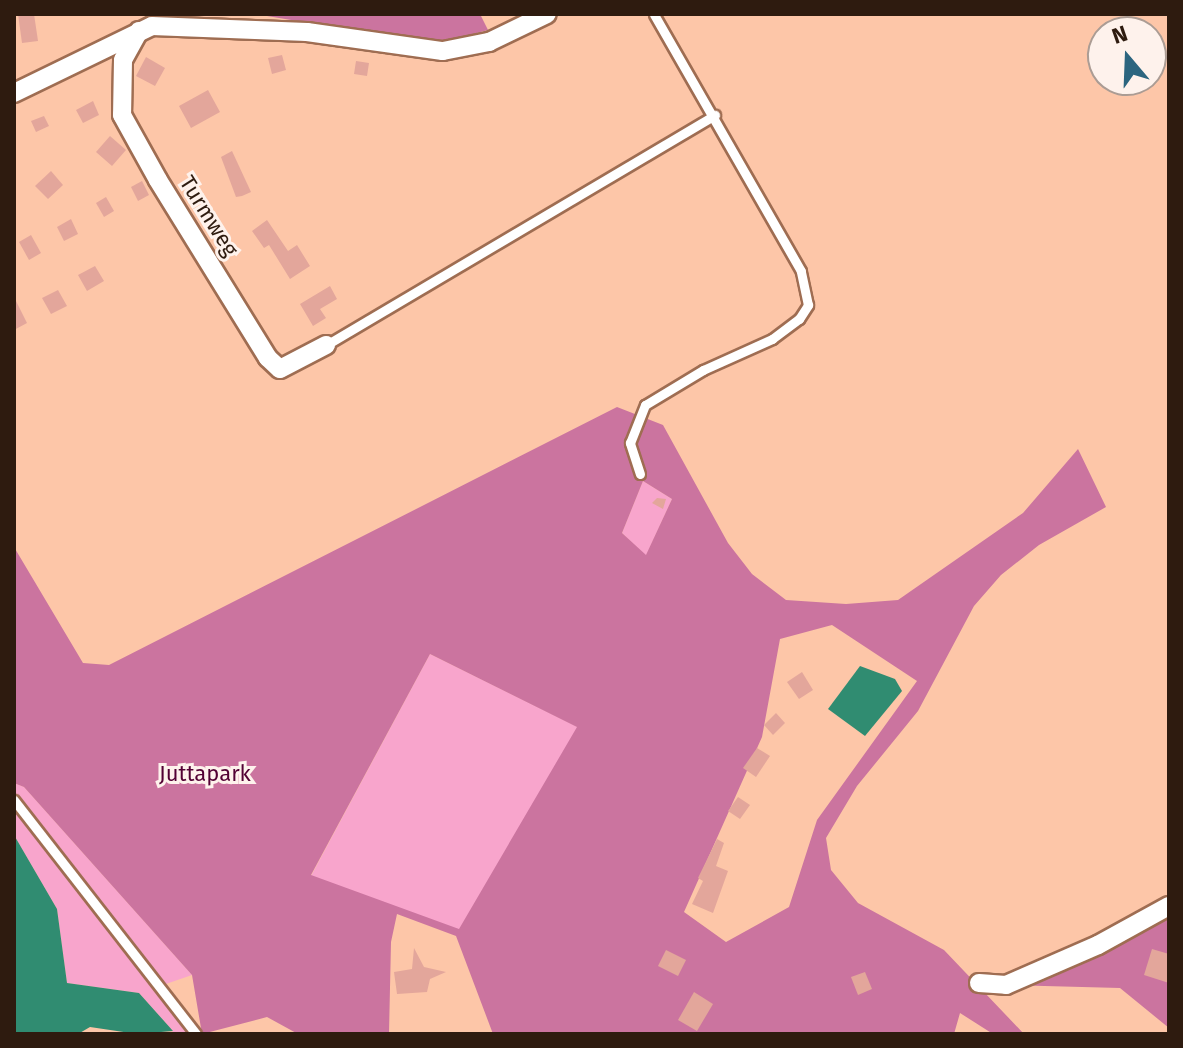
<!DOCTYPE html>
<html>
<head>
<meta charset="utf-8">
<style>
  body { margin:0 }
  #map { position:relative; width:1183px; height:1048px; overflow:hidden; background:#fdc6a8; font-family:"Fira Sans",sans-serif }
  div>[style] { position:absolute }
  [style*='--x'] { left:calc(var(--x)*1px); top:calc(var(--y)*1px); width:calc(var(--w)*1px); rotate:calc(var(--a)*1deg) }
  .green>* { inset:0; background:#f8a5cc }
  .forest>* { inset:0; background:#cb749f }
  .water>* { inset:0; background:#308c71 }
  .building>* { inset:0; background:#e3a69b }
  .roads { filter:drop-shadow(2px 0 #9f6d52) drop-shadow(-2px 0 #9f6d52) drop-shadow(0 2px #9f6d52) drop-shadow(0 -2px #9f6d52) }
  .lane>* { height:9px; margin:-4.5px; padding:0 4.5px; transform-origin:4.5px; border-radius:4.5px; background:#fff }
  .street>* { height:18px; margin:-9px; padding:0 9px; transform-origin:9px; border-radius:9px; background:#fff }
  span { translate:-50% -50%; white-space:nowrap; text-align:center; line-height:1.15; -webkit-text-stroke:6px #fef2ec; paint-order:stroke }
  .street-label { font-size:22px; color:#2e1b0f }
  .park-label { font-size:22px; color:#530134 }
  .frame { position:absolute; inset:0; border:16px solid #2e1b0f; pointer-events:none }
  .north { position:absolute; left:1087px; top:16px; width:80px; height:80px; box-sizing:border-box; background:#fef2ec; border:2px solid #ab9c94; border-radius:50%; rotate:341deg; font-size:22px; font-weight:700; line-height:32px; text-align:center; color:#2e1b0f }
  .north::after { content:''; display:block; margin:auto; width:28px; height:36px; background:#2c657f; clip-path:polygon(50% 0,100% 100%,50% 72%,0 100%) }
</style>
</head>
<body>
<div id="map">
  <div class="green">
    <i style="clip-path:polygon(643px 481px,672px 499px,646px 556px,622px 533px)"></i>
    <i style="clip-path:polygon(430px 654px,578px 727px,459px 930px,311px 876px)"></i>
    <i style="clip-path:polygon(14px 783px,24px 787px,192px 975px,160px 986px,196px 1034px,169px 1034px,173px 1031px,139px 993px,67px 983px,57px 909px,14px 835px)"></i>
  </div>
  <div class="forest">
    <i style="clip-path:polygon(255px 14px,480px 14px,488px 30px,436px 44px)"></i>
    <i style="clip-path:polygon(evenodd,617px 407px,663px 425px,728px 543px,752px 574px,786px 600px,846px 604px,898px 600px,1023px 513px,1078px 449px,1106px 507px,1039px 545px,1001px 575px,974px 606px,918px 711px,857px 786px,826px 838px,831px 870px,858px 903px,944px 950px,1024px 1034px,993px 1034px,960px 1013px,954px 1034px,493px 1034px,456px 936px,397px 914px,391px 942px,389px 1034px,298px 1034px,267px 1017px,202px 1034px,192px 975px,24px 787px,14px 783px,14px 547px,83px 663px,109px 665px,617px 407px,643px 481px,672px 499px,646px 555px,622px 533px,643px 481px,617px 407px,832px 625px,917px 681px,817px 820px,789px 907px,726px 942px,684px 912px,762px 737px,780px 639px,832px 625px,617px 407px,430px 654px,577px 727px,459px 929px,311px 875px,430px 654px)"></i>
    <i style="clip-path:polygon(1169px 906px,1169px 1028px,1120px 988px,1006px 985px)"></i>
  </div>
  <div class="water">
    <i style="clip-path:polygon(860px 666px,895px 679px,902px 691px,865px 736px,828px 709px)"></i>
    <i style="clip-path:polygon(14px 835px,57px 909px,67px 983px,139px 993px,173px 1031px,137px 1034px,90px 1027px,78px 1034px,14px 1034px)"></i>
  </div>
  <div class="building">
    <i style="clip-path:polygon(18px 14px,34px 14px,38px 41px,22px 43px)"></i>
    <i style="clip-path:polygon(282px 55px,286px 70px,272px 74px,268px 58px)"></i>
    <i style="clip-path:polygon(146px 57px,165px 68px,155px 86px,136px 76px)"></i>
    <i style="clip-path:polygon(356px 61px,369px 63px,367px 76px,354px 74px)"></i>
    <i style="clip-path:polygon(208px 90px,220px 112px,191px 128px,179px 106px)"></i>
    <i style="clip-path:polygon(93px 101px,99px 115px,83px 123px,76px 110px)"></i>
    <i style="clip-path:polygon(44px 116px,49px 126px,36px 132px,31px 121px)"></i>
    <i style="clip-path:polygon(110px 136px,126px 150px,112px 166px,96px 152px)"></i>
    <i style="clip-path:polygon(232px 151px,251px 192px,242px 196px,236px 197px,221px 157px)"></i>
    <i style="clip-path:polygon(51px 171px,63px 185px,48px 199px,35px 186px)"></i>
    <i style="clip-path:polygon(142px 181px,149px 195px,138px 201px,131px 187px)"></i>
    <i style="clip-path:polygon(106px 197px,114px 211px,104px 217px,96px 203px)"></i>
    <i style="clip-path:polygon(71px 219px,78px 234px,64px 241px,57px 227px)"></i>
    <i style="clip-path:polygon(267px 220px,288px 251px,297px 245px,310px 266px,290px 279px,269px 245px,264px 248px,252px 231px)"></i>
    <i style="clip-path:polygon(31px 235px,41px 253px,29px 260px,19px 242px)"></i>
    <i style="clip-path:polygon(95px 266px,104px 281px,87px 291px,78px 275px)"></i>
    <i style="clip-path:polygon(330px 286px,337px 299px,320px 309px,326px 318px,313px 326px,300px 304px)"></i>
    <i style="clip-path:polygon(58px 290px,67px 306px,51px 314px,42px 298px)"></i>
    <i style="clip-path:polygon(14px 297px,27px 323px,14px 330px)"></i>
    <i style="clip-path:polygon(657px 498px,666px 499px,663px 509px,652px 503px)"></i>
    <i style="clip-path:polygon(802px 672px,813px 690px,799px 699px,787px 682px)"></i>
    <i style="clip-path:polygon(776px 713px,785px 723px,773px 735px,764px 725px)"></i>
    <i style="clip-path:polygon(757px 748px,770px 756px,756px 777px,743px 768px)"></i>
    <i style="clip-path:polygon(738px 797px,750px 805px,740px 819px,728px 811px)"></i>
    <i style="clip-path:polygon(717px 839px,724px 843px,716px 866px,728px 871px,713px 913px,692px 904px,703px 881px,698px 878px)"></i>
    <i style="clip-path:polygon(414px 948px,424px 967px,446px 972px,430px 979px,427px 992px,397px 994px,394px 972px,412px 969px)"></i>
    <i style="clip-path:polygon(1152px 949px,1169px 954px,1169px 983px,1144px 975px)"></i>
    <i style="clip-path:polygon(666px 950px,686px 960px,678px 976px,658px 966px)"></i>
    <i style="clip-path:polygon(865px 972px,872px 989px,858px 995px,851px 977px)"></i>
    <i style="clip-path:polygon(694px 992px,713px 1004px,697px 1031px,678px 1020px)"></i>
  </div>
  <div class="roads">
    <div class="lane">
      <i style="--x:326;--y:345;--w:452;--a:-30.6"></i>
      <i style="--x:640;--y:474;--w:33;--a:-108"></i>
      <i style="--x:630;--y:443;--w:41;--a:-68.5"></i>
      <i style="--x:645;--y:405;--w:68;--a:-31.1"></i>
      <i style="--x:703;--y:370;--w:76;--a:-24.2"></i>
      <i style="--x:772;--y:339;--w:34;--a:-37"></i>
      <i style="--x:799;--y:319;--w:17;--a:-57"></i>
      <i style="--x:808;--y:305;--w:35;--a:-102"></i>
      <i style="--x:801;--y:271;--w:296;--a:-119.8"></i>
      <i style="--x:14;--y:800;--w:296;--a:52.1"></i>
    </div>
    <div class="street">
      <i style="--x:139;--y:31;--w:33;--a:119"></i>
      <i style="--x:123;--y:60;--w:55;--a:91"></i>
      <i style="--x:122;--y:115;--w:74;--a:61"></i>
      <i style="--x:158;--y:180;--w:209;--a:58.3"></i>
      <i style="--x:268;--y:358;--w:16;--a:43"></i>
      <i style="--x:280;--y:369;--w:52;--a:-27.6"></i>
      <i style="--x:14;--y:93;--w:153;--a:-25.9"></i>
      <i style="--x:152;--y:26;--w:155;--a:2.2"></i>
      <i style="--x:307;--y:32;--w:137;--a:8"></i>
      <i style="--x:443;--y:51;--w:47;--a:-11.1"></i>
      <i style="--x:489;--y:42;--w:64;--a:-25.8"></i>
      <i style="--x:979;--y:983;--w:27;--a:4"></i>
      <i style="--x:1006;--y:985;--w:100;--a:-23.5"></i>
      <i style="--x:1098;--y:945;--w:81;--a:-28.8"></i>
    </div>
  </div>
  <div class="street-label">
    <span style="left:209px;top:216px;rotate:58deg">Turmweg</span>
  </div>
  <div class="park-label">
    <span style="left:205px;top:774px">Juttapark</span>
  </div>
  <div class="frame"></div>
  <div class="north">N</div>
</div>
</body>
</html>
